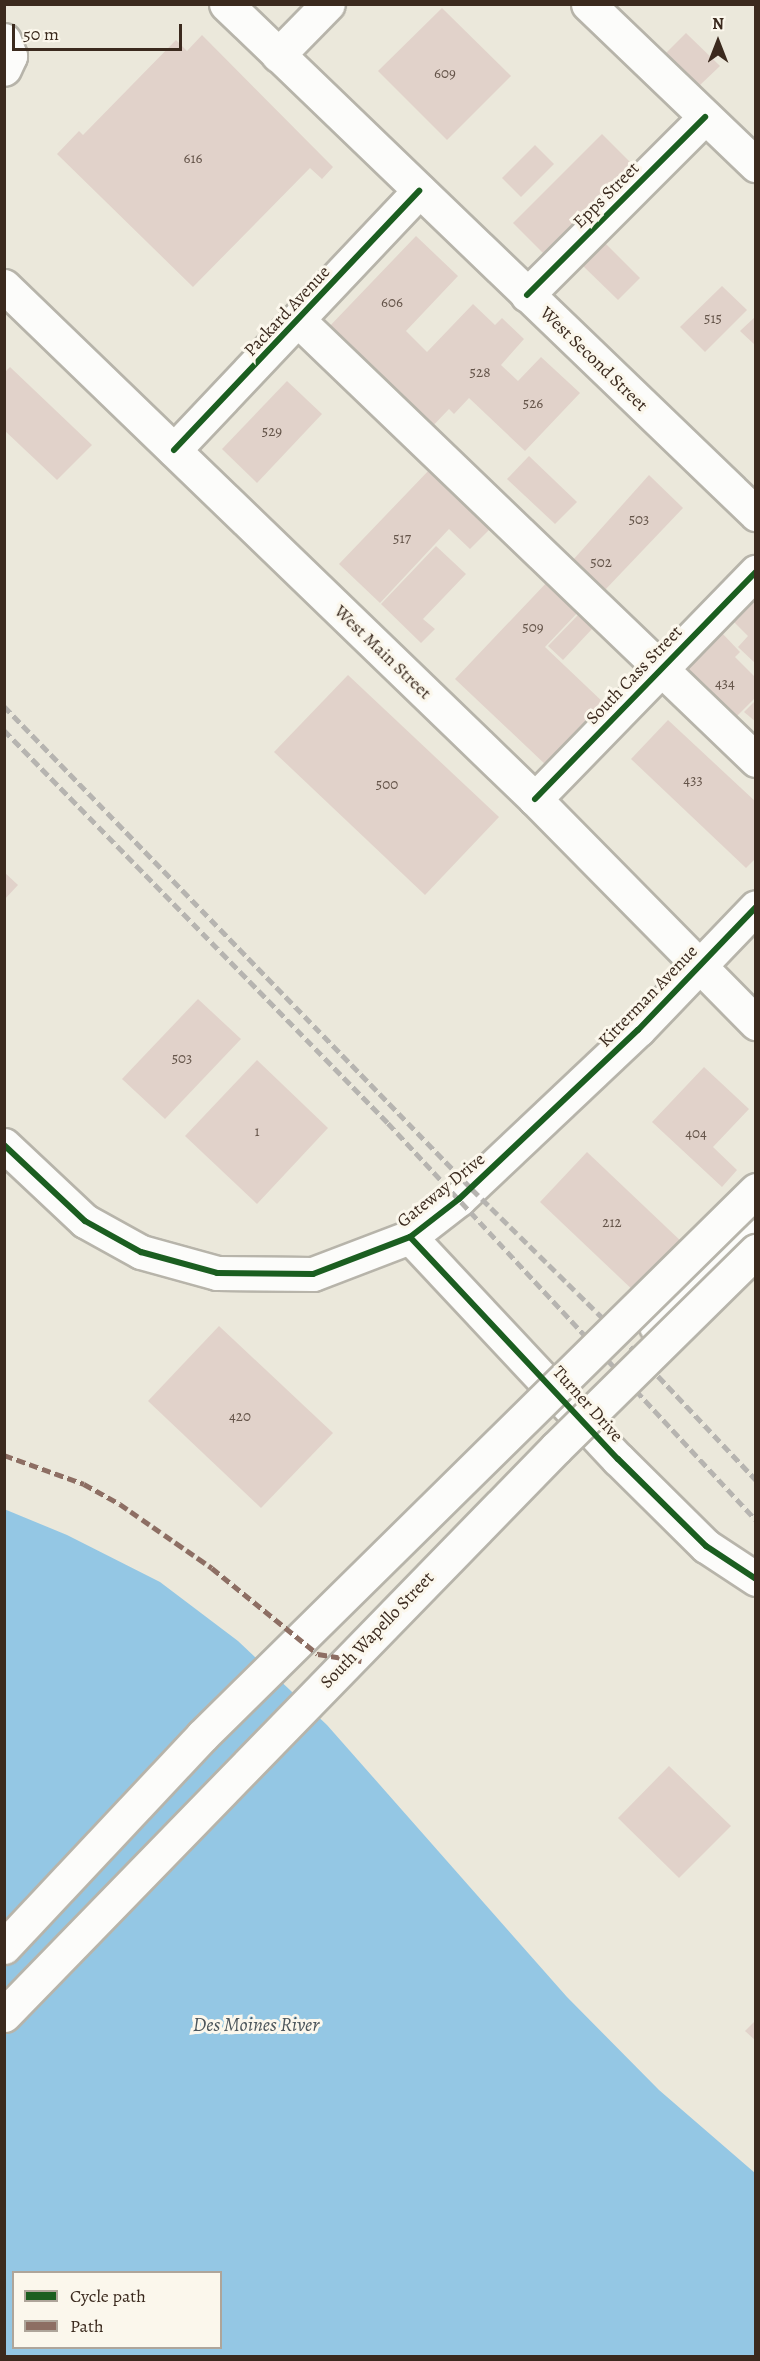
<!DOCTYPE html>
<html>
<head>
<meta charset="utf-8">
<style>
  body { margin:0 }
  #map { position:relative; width:760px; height:2361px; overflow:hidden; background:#ebe8db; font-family:Alegreya,serif }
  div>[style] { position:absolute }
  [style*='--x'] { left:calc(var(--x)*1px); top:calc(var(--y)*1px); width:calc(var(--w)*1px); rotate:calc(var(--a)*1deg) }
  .water>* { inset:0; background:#94c7e4 }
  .building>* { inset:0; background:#e1d2ca }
  .roads { filter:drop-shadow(2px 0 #b7b4aa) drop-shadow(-2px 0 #b7b4aa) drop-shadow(0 2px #b7b4aa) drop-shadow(0 -2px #b7b4aa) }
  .minor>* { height:33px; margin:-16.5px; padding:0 16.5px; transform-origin:16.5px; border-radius:16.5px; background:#fcfcfa }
  .major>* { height:33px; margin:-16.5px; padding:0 16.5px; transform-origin:16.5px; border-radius:16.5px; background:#fcfcfa }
  .rail>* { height:4.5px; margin-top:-2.25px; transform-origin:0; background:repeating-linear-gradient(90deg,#b6b4b0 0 9px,transparent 0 13.5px) }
  .bridges { filter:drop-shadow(2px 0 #b7b4aa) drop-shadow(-2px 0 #b7b4aa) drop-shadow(0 2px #b7b4aa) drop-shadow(0 -2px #b7b4aa) }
  .highway-bridge>* { height:33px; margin:-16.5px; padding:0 16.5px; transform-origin:16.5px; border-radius:16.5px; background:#fcfcfa }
  .quiet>* { height:4.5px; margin-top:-2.25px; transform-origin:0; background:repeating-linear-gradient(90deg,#8d6e63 0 9px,transparent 0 13.5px) }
  .cycleway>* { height:6px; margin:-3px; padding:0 3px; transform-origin:3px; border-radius:3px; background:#1b5e20 }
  span { translate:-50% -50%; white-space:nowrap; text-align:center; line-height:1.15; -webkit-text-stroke:6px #fbf7ec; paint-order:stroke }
  .number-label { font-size:15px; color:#645449 }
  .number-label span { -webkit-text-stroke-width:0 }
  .street-label { font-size:18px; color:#3b2a1e }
  .water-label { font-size:20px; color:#4b555b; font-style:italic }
  .frame { position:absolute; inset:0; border:6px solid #3b2a1e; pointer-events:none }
  .legend { position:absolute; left:12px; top:2271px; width:210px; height:78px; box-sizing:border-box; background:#fbf7ec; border:2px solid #aea59a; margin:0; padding:8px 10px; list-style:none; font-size:18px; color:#3b2a1e }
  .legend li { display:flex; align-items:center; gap:12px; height:30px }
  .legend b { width:30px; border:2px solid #aea59a }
  .north { position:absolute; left:688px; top:12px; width:60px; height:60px; -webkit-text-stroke:4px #fbf7ec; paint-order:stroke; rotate:0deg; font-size:16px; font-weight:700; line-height:24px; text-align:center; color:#3b2a1e }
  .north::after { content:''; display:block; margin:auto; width:21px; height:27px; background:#3b2a1e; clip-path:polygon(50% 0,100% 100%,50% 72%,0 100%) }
  .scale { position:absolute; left:12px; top:24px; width:170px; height:27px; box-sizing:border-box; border:3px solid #3b2a1e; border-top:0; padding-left:8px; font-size:18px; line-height:21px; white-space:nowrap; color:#3b2a1e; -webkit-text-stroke:4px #fbf7ec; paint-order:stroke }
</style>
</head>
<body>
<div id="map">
  <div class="water">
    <i style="clip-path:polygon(evenodd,4px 1509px,67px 1535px,160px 1582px,238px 1641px,327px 1725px,567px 1997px,659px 2090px,755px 2173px,755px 2356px,5px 2356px,4px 1509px,14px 2272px,220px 2272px,220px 2348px,14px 2348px,14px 2272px)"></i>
  </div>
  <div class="building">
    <i style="clip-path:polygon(442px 8px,511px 76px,447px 140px,378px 71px)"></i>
    <i style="clip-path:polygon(686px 33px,720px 66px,699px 86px,666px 53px)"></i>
    <i style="clip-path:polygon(202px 35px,333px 167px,322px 179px,310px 168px,193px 287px,57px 154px,79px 131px,83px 135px,176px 40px,187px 51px)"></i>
    <i style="clip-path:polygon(602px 134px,637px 169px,548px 258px,513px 223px)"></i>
    <i style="clip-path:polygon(535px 145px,554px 164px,521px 197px,502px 178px)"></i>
    <i style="clip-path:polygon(416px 236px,458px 276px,406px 331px,427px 352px,473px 304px,495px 325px,502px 318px,524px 339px,501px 365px,518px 381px,541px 357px,580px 393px,525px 451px,469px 398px,454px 414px,449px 409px,427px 432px,326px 330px)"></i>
    <i style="clip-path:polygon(602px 240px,640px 278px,618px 300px,580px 263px)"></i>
    <i style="clip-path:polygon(722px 286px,747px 310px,705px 352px,680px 327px)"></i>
    <i style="clip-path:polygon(756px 316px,756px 346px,740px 331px)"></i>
    <i style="clip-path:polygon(10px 367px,92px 445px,57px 480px,4px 430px,4px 373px)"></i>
    <i style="clip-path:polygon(287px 381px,322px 414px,257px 483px,222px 449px)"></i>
    <i style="clip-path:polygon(529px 456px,577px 502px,555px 524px,507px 479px)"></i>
    <i style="clip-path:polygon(431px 468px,493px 526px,470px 549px,449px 529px,380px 603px,339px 564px)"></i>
    <i style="clip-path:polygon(649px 475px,683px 508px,604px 591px,573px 560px)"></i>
    <i style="clip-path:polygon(436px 546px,466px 574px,423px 619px,435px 629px,421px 643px,381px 604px)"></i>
    <i style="clip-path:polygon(550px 579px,581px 609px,545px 647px,606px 705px,547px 766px,455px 679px)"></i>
    <i style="clip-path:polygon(756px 598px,756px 664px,738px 647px,748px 636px,733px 621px)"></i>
    <i style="clip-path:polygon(578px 615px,592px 629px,563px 660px,548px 646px)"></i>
    <i style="clip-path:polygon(722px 633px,740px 652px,735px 657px,756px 678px,756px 697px,728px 725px,682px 672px)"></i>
    <i style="clip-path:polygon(348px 675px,499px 817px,425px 895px,274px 752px)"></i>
    <i style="clip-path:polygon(756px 700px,756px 722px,744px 712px)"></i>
    <i style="clip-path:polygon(668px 720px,756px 802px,756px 858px,746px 868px,631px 759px)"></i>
    <i style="clip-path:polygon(4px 872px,18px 885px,4px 900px)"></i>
    <i style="clip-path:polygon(198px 999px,241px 1039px,165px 1119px,122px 1079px)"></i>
    <i style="clip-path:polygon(257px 1060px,328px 1128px,257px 1204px,185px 1136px)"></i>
    <i style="clip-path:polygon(704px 1067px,749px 1109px,713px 1147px,737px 1170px,722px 1187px,652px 1122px)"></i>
    <i style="clip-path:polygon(587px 1152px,684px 1244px,637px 1294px,540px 1202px)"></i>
    <i style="clip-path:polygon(219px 1326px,333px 1433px,261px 1508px,148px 1401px)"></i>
    <i style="clip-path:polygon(669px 1766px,731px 1826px,679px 1878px,618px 1818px)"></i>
    <i style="clip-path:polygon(756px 2020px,756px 2041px,745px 2031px)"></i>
  </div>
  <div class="roads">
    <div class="minor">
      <i style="--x:588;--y:4;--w:233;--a:43.8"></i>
      <i style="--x:4;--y:40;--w:17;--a:69"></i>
      <i style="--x:10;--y:56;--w:14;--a:115"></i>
      <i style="--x:278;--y:55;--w:71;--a:-45.6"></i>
      <i style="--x:527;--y:295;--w:252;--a:-45"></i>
      <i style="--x:299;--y:321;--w:634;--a:43.85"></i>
      <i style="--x:174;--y:450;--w:357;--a:-46.6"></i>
      <i style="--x:535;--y:799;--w:317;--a:-45.8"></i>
      <i style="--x:4;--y:1145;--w:111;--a:43.2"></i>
      <i style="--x:85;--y:1221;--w:64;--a:29"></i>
      <i style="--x:141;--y:1252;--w:79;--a:15.4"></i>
      <i style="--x:217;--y:1273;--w:96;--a:0.6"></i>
      <i style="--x:313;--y:1274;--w:104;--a:-20.9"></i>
      <i style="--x:410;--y:1237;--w:62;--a:-37.8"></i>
      <i style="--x:459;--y:1199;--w:246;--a:-43.4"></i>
      <i style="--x:638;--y:1030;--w:170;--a:-46.2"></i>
      <i style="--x:410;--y:1237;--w:304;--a:46.9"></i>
      <i style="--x:618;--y:1459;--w:124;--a:44.7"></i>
      <i style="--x:706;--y:1546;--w:60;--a:33.4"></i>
      <i style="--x:656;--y:1326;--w:141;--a:-44.7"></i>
    </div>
    <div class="major">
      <i style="--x:226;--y:4;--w:736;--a:43.9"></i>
      <i style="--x:4;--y:286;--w:738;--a:44.01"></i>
      <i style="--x:535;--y:799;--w:315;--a:45.4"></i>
    </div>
  </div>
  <div class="rail">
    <i style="--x:4;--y:706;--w:673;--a:45.9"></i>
    <i style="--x:472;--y:1189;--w:197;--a:44.6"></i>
    <i style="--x:612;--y:1327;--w:210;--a:46.7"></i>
    <i style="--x:4;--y:730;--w:549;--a:45.66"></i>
    <i style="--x:388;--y:1123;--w:541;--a:47.17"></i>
  </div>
  <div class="bridges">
    <div class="highway-bridge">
      <i style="--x:4;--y:1947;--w:289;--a:-46.8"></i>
      <i style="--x:202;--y:1736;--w:778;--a:-44.58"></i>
      <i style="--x:4;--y:2015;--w:791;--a:-45.77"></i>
      <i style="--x:556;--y:1448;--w:281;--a:-44.6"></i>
    </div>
  </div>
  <div class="quiet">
    <i style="--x:4;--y:1455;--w:85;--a:19.9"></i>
    <i style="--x:84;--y:1484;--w:41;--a:29.1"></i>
    <i style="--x:120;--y:1504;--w:112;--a:34.8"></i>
    <i style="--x:212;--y:1568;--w:136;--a:39.1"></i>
    <i style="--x:318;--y:1654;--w:44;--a:9.2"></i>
  </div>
  <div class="cycleway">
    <i style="--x:527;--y:295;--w:252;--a:-45"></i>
    <i style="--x:174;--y:450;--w:357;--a:-46.6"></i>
    <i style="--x:535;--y:799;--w:317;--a:-45.8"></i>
    <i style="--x:4;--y:1145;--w:111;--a:43.2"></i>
    <i style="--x:85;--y:1221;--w:64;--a:29"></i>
    <i style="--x:141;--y:1252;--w:79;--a:15.4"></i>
    <i style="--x:217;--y:1273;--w:96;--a:0.6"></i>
    <i style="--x:313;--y:1274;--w:104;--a:-20.9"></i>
    <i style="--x:410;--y:1237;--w:62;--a:-37.8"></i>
    <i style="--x:459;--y:1199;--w:246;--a:-43.4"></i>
    <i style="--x:638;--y:1030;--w:170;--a:-46.2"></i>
    <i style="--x:410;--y:1237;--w:304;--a:46.9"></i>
    <i style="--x:618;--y:1459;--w:124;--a:44.7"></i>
    <i style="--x:706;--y:1546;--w:60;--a:33.4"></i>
  </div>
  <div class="number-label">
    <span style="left:445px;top:74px">609</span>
    <span style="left:193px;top:159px">616</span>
    <span style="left:392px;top:303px">606</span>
    <span style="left:713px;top:319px">515</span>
    <span style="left:480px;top:373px">528</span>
    <span style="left:533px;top:404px">526</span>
    <span style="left:272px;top:432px">529</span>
    <span style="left:639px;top:520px">503</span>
    <span style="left:402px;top:539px">517</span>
    <span style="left:601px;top:563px">502</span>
    <span style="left:533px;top:628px">509</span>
    <span style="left:725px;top:684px">434</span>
    <span style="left:693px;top:781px">433</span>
    <span style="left:387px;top:785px">500</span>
    <span style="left:182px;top:1059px">503</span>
    <span style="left:257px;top:1132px">1</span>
    <span style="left:696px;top:1134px">404</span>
    <span style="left:612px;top:1223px">212</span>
    <span style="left:240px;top:1417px">420</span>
  </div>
  <div class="street-label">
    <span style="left:606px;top:195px;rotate:-45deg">Epps Street</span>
    <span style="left:287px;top:311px;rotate:-47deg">Packard Avenue</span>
    <span style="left:594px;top:359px;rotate:44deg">West Second Street</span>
    <span style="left:383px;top:652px;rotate:44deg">West Main Street</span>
    <span style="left:634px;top:675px;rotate:-46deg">South Cass Street</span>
    <span style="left:648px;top:996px;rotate:-46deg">Kitterman Avenue</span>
    <span style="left:441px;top:1190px;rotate:-39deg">Gateway Drive</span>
    <span style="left:588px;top:1404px;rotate:48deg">Turner Drive</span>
    <span style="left:377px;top:1630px;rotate:-46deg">South Wapello Street</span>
  </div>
  <div class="water-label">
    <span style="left:256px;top:2024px">Des Moines River</span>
  </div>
  <div class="frame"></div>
  <ul class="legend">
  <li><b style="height:8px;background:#1b5e20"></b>Cycle path</li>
  <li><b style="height:8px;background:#8d6e63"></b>Path</li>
  </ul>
  <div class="north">N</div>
  <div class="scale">50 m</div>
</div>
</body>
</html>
